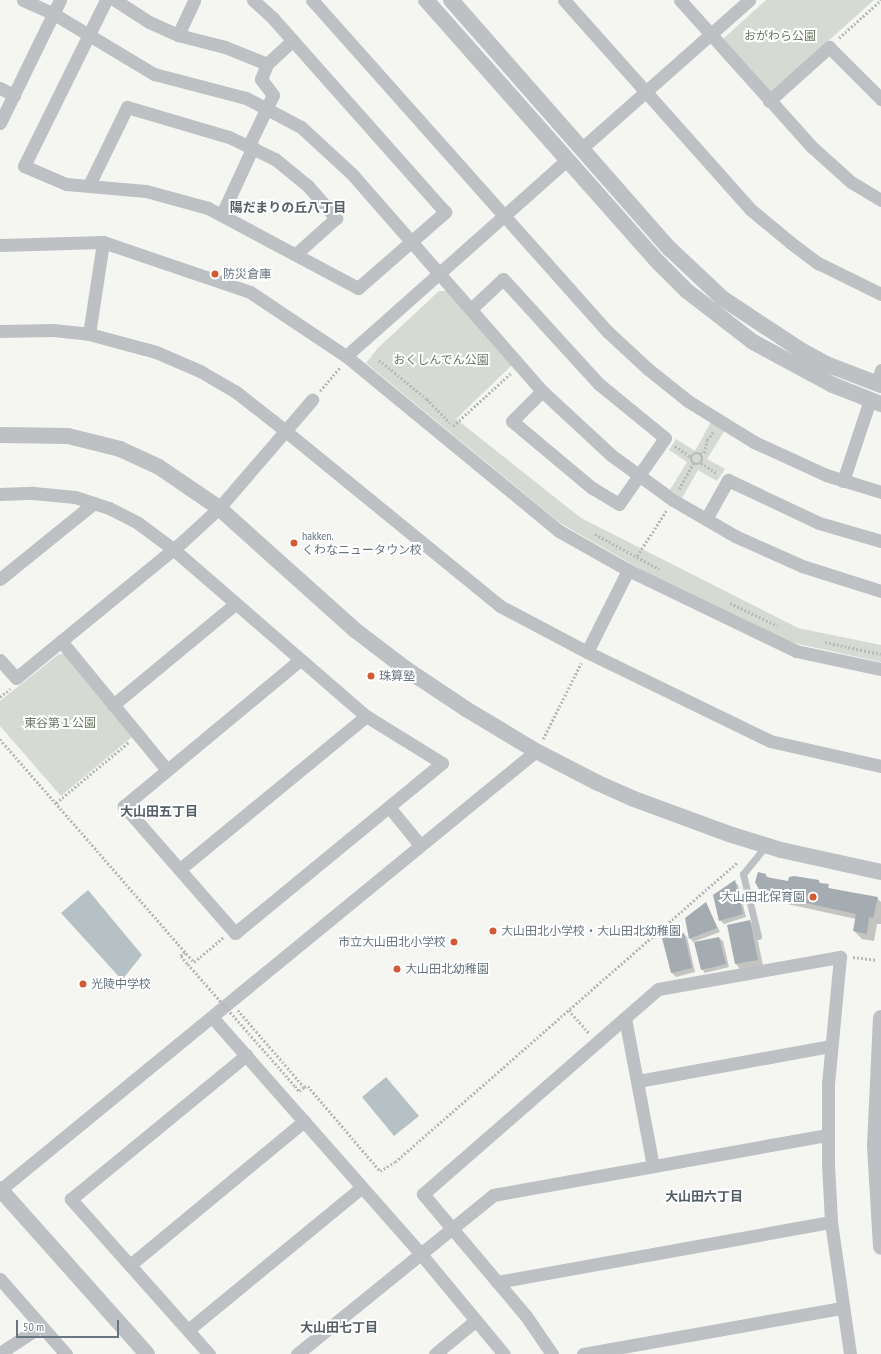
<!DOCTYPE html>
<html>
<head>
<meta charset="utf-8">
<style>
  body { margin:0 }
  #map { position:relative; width:881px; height:1354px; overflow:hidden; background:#f5f5f2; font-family:"PT Sans Narrow","Noto Sans JP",sans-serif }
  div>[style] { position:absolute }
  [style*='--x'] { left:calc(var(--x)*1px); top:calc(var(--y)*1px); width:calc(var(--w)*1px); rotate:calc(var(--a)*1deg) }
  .green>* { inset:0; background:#d5dad2 }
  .water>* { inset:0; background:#b6c1c5 }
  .shadow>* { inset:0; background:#0003 }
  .building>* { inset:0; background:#a5acb1 }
  .path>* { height:2.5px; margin-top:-1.25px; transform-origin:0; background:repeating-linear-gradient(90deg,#b7babc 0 2px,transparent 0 4px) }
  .path>.ring { margin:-1.25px; padding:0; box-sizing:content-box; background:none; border:2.5px solid #b7babc; border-radius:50% }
  .service>* { height:7px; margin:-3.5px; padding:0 3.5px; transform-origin:3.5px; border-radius:3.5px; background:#bdc1c4 }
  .minor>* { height:13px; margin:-6.5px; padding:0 6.5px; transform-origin:6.5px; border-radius:6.5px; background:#bdc1c4 }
  .tertiary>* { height:16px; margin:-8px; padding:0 8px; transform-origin:8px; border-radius:8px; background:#bdc1c4 }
  .path-bridge>* { height:2.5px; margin-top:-1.25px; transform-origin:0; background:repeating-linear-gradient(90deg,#b7babc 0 2px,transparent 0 4px) }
  .dots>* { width:11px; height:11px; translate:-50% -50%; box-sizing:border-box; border:2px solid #fff; border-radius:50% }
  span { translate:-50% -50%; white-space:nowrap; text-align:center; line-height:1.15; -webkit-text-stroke:4px #fff; paint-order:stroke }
  .park-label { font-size:12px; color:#697865 }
  .poi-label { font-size:12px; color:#677581 }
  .left { translate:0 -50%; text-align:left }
  .right { translate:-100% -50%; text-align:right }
  .neighbourhood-label { font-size:13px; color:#545e66; font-weight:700 }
  .scale { position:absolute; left:16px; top:1320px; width:103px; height:18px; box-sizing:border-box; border:2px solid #677581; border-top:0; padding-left:5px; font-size:12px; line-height:14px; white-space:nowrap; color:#677581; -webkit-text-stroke:3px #fff; paint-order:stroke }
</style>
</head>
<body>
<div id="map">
  <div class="green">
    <i style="clip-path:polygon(766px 0,874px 0,770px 93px,722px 40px)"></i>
    <i style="clip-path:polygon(439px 291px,448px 291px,512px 365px,456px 419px,581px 518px,798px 628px,881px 645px,881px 662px,794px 643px,642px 570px,560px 523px,366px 363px,378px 348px)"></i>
    <i style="clip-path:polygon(711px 422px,725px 430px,707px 459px,725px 469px,717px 481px,698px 470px,682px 498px,670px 490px,687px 462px,669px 450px,676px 439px,695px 451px)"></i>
    <i style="clip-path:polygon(59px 654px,64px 654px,132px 737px,61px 796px,0 726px,0 701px)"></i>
  </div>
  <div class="water">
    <i style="clip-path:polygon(88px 890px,142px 955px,122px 980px,61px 913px)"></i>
    <i style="clip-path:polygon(386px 1077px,419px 1116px,394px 1136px,362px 1097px)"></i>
  </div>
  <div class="shadow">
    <i style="clip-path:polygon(766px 875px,769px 878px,789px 882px,818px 881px,833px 890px,877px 898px,881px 902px,881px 924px,877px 924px,874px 941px,862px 939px,854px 931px,856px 919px,769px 900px,761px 892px)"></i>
    <i style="clip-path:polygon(735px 882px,738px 885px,746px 917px,724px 924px,720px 920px)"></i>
    <i style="clip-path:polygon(706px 903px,720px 932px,693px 942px,690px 938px)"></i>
    <i style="clip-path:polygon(750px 921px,755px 927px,763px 965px,741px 970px,736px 964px)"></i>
    <i style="clip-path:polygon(683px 934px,687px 937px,695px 972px,676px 977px,672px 973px,663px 939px)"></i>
    <i style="clip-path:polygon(719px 938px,723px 941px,729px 967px,705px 973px,702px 969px)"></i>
  </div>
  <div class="building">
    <i style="clip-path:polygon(758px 872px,766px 874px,766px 877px,788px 881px,789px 877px,794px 876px,819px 880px,819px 883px,829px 884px,828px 888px,878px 897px,873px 918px,869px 917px,867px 934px,853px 931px,856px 914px,761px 893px,755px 882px)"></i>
    <i style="clip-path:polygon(735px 880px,743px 914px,719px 921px,713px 895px)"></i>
    <i style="clip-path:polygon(706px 902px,717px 928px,689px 939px,685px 918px)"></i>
    <i style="clip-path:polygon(750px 920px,758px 960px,735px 964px,727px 925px)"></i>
    <i style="clip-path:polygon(684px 933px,692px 968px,671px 973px,662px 938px)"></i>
    <i style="clip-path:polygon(719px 937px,726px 964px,701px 970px,694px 942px)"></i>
  </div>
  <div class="path">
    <i style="--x:839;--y:38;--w:57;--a:-42.1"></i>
    <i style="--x:379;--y:360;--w:62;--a:39.1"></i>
    <i style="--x:427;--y:399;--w:33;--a:46"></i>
    <i style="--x:320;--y:391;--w:31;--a:-50"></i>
    <i style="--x:453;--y:426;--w:79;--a:-42.4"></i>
    <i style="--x:675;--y:446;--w:19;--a:35"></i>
    <i class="ring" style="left:691px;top:453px;width:9.5px;height:9.5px"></i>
    <i style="--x:700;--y:454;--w:4;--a:-14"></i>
    <i style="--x:704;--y:453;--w:13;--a:-77"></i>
    <i style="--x:707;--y:440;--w:11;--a:-52"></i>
    <i style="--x:701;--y:463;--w:20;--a:33"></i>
    <i style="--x:679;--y:489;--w:29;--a:-61"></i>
    <i style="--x:595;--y:534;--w:73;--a:28.7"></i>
    <i style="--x:637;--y:556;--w:54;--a:-57.2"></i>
    <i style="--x:730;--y:603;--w:53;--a:25.6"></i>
    <i style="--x:825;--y:642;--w:57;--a:12.1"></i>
    <i style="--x:0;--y:697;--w:13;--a:-39"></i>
    <i style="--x:0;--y:739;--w:296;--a:49"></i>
    <i style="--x:194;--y:962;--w:38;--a:-40"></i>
    <i style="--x:543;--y:739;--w:85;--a:-63.4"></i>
    <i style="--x:56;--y:803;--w:95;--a:-39.9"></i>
    <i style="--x:185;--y:952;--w:6;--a:135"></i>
    <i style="--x:181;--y:956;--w:11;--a:49"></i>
    <i style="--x:853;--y:957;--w:23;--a:7"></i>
    <i style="--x:238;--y:1010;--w:101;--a:49.4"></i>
    <i style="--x:304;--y:1087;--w:4;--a:-14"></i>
    <i style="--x:308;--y:1086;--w:111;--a:49.7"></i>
    <i style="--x:380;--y:1171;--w:17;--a:-31"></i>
    <i style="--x:395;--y:1162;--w:456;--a:-41.2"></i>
    <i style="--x:569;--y:1010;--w:32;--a:49"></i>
    <i style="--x:295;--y:1086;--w:6;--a:51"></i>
    <i style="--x:299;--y:1091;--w:6;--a:-39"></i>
  </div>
  <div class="service">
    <i style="--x:758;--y:936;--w:64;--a:-103.6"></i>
    <i style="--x:743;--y:874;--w:36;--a:-51"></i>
  </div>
  <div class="minor">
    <i style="--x:23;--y:0;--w:34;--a:24"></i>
    <i style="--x:54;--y:14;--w:117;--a:31"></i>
    <i style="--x:154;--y:74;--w:95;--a:14.6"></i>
    <i style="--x:246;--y:98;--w:62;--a:27.8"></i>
    <i style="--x:301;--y:127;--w:69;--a:42.7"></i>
    <i style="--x:352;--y:174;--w:288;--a:48.8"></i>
    <i style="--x:542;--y:391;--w:94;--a:42.8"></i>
    <i style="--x:611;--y:455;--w:77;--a:36"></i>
    <i style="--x:673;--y:500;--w:72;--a:30.1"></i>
    <i style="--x:735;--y:536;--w:73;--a:24.1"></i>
    <i style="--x:802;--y:566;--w:83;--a:17.6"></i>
    <i style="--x:106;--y:0;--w:185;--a:116.3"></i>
    <i style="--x:24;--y:166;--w:46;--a:23.2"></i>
    <i style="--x:66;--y:184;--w:80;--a:5"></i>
    <i style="--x:146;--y:191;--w:64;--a:15.3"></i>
    <i style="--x:208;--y:208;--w:170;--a:28.1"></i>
    <i style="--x:358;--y:288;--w:116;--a:-41.1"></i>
    <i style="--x:445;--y:212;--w:259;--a:-131.6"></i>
    <i style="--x:273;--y:18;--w:27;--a:-138"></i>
    <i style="--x:115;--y:0;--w:40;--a:32.9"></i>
    <i style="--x:149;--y:22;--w:32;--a:24"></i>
    <i style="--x:178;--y:35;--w:38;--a:-65"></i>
    <i style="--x:312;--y:0;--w:445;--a:48.3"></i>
    <i style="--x:608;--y:332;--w:54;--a:42.8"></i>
    <i style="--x:648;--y:369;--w:51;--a:38.7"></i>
    <i style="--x:688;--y:401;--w:78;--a:31.8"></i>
    <i style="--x:754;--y:442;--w:79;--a:24.6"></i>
    <i style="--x:826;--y:475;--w:58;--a:17.2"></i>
    <i style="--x:564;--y:0;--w:280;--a:48.3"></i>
    <i style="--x:750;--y:209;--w:53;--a:39.7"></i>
    <i style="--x:791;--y:243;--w:34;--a:37"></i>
    <i style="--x:818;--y:263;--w:70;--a:26.2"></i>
    <i style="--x:680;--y:0;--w:198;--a:48.1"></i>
    <i style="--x:812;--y:147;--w:52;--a:41.9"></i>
    <i style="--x:851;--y:182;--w:35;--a:31"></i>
    <i style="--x:178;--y:35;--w:49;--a:14.3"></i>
    <i style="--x:225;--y:47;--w:45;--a:22"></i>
    <i style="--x:267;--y:64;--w:35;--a:-43"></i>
    <i style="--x:0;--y:88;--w:16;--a:27"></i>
    <i style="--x:769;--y:101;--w:81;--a:-42"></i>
    <i style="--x:829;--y:47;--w:74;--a:45"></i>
    <i style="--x:0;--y:123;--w:137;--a:-64"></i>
    <i style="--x:249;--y:145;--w:55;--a:-64.4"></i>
    <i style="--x:273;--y:95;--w:20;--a:-127"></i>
    <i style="--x:261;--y:79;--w:16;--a:-68"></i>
    <i style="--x:582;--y:148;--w:223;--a:-41.5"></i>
    <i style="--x:89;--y:185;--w:87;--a:-64"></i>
    <i style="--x:127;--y:107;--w:106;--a:16.4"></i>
    <i style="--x:229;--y:137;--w:51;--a:25.6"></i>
    <i style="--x:275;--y:159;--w:43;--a:39.3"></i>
    <i style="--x:308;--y:186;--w:43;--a:48.8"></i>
    <i style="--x:336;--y:218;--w:52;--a:138.1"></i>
    <i style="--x:222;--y:214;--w:74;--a:-65.2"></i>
    <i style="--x:0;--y:245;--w:103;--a:-1.7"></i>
    <i style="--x:103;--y:242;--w:155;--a:18.8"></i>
    <i style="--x:250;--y:292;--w:115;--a:33.7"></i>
    <i style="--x:346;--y:356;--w:276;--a:39.4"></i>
    <i style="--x:559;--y:531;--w:79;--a:29.5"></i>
    <i style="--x:628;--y:570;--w:187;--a:25.7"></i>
    <i style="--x:796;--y:651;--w:87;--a:12"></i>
    <i style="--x:472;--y:308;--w:42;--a:-43.1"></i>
    <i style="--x:503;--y:279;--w:142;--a:47.6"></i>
    <i style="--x:599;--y:384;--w:85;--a:39.3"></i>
    <i style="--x:665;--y:438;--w:80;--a:124.9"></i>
    <i style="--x:619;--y:504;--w:31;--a:-149"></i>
    <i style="--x:592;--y:488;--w:104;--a:-140.1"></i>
    <i style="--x:512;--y:421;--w:42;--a:-45"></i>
    <i style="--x:0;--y:331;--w:53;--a:-1.1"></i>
    <i style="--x:53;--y:330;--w:36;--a:6"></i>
    <i style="--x:89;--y:334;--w:69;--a:15"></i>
    <i style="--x:156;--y:352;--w:48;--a:23.4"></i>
    <i style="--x:200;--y:371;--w:42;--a:30.3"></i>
    <i style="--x:236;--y:392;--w:46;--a:37.9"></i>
    <i style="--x:272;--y:420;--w:294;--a:39.2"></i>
    <i style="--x:500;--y:606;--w:98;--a:27.9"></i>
    <i style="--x:587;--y:652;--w:203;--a:25.9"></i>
    <i style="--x:770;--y:741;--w:114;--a:12.7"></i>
    <i style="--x:89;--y:334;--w:93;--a:-81.3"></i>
    <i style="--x:346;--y:356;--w:295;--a:-41.6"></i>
    <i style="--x:876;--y:384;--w:15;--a:-70"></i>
    <i style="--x:843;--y:481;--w:85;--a:-71.6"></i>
    <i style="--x:0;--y:494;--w:33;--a:-2"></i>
    <i style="--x:33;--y:493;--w:42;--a:5.4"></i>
    <i style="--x:75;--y:497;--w:36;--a:18"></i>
    <i style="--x:109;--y:508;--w:33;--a:27"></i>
    <i style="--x:138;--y:523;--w:44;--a:36.6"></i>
    <i style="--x:173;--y:549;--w:255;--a:40.9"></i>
    <i style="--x:366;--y:716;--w:89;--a:31.7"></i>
    <i style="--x:442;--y:763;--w:268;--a:140.6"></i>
    <i style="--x:235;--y:933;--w:169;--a:-131.2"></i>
    <i style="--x:124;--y:806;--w:229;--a:-39.7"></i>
    <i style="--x:706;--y:519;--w:45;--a:-60.6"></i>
    <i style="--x:728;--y:480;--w:101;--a:25.3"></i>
    <i style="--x:819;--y:523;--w:65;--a:16.2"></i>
    <i style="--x:0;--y:579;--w:121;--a:-39"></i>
    <i style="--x:61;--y:641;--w:167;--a:50.6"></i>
    <i style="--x:587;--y:652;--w:92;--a:-63.4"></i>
    <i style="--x:0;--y:660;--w:24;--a:48"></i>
    <i style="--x:16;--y:678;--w:215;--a:-39.3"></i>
    <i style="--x:182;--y:542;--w:50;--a:-42.6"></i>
    <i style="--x:219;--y:508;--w:143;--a:-49.3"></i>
    <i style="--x:113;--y:705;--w:158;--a:-39.6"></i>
    <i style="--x:389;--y:807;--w:49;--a:50.8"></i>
    <i style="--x:180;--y:869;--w:241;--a:-39.4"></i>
    <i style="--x:212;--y:1017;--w:315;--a:48.6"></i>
    <i style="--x:420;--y:1253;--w:131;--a:50.3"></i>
    <i style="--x:625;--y:1018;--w:151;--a:79.3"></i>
    <i style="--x:638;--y:1081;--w:196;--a:-10.3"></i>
    <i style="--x:0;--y:1190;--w:693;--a:-39.32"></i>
    <i style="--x:130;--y:1265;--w:226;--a:-39.6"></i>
    <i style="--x:0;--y:1279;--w:100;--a:48.7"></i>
    <i style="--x:497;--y:1282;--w:339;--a:-10.2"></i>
    <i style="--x:188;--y:1330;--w:224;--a:-39.4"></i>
    <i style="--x:0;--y:1353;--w:49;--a:-33.4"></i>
    <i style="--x:209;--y:1354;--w:208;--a:-131.7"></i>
    <i style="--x:71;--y:1199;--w:227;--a:-39.4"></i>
    <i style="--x:297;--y:1354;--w:252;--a:-39"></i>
    <i style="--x:493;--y:1195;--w:340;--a:-10.2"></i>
    <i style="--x:435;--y:1354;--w:53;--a:-39.7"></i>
    <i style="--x:552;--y:1354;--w:46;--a:-124.4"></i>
    <i style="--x:526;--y:1316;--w:160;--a:-130.2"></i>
    <i style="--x:423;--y:1194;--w:312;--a:-41.1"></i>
    <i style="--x:658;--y:989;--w:185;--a:-10"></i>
    <i style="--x:840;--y:957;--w:127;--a:95.4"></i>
    <i style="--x:828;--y:1083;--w:81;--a:90"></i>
    <i style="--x:828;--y:1164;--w:58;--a:87"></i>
    <i style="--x:831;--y:1222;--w:133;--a:81.8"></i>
    <i style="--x:583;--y:1354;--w:263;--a:-10.1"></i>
  </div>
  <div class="tertiary">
    <i style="--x:426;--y:0;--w:351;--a:48.5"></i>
    <i style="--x:659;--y:263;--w:40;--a:45"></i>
    <i style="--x:687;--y:291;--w:83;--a:37.7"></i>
    <i style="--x:753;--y:342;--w:91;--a:28.3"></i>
    <i style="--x:833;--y:385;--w:52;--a:21.6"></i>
    <i style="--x:451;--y:0;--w:332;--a:48.7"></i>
    <i style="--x:670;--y:249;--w:71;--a:43.3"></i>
    <i style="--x:722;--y:298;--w:92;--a:33.5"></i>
    <i style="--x:799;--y:349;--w:31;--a:29"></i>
    <i style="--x:826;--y:364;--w:59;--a:20.9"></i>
    <i style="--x:0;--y:435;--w:68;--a:0.8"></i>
    <i style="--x:68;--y:436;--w:54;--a:14"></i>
    <i style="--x:120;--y:449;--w:43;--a:24.8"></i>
    <i style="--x:159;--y:467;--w:73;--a:34.3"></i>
    <i style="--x:219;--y:508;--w:183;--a:41.9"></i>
    <i style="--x:355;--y:630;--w:64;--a:37.4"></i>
    <i style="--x:406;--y:669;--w:72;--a:33.7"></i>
    <i style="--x:466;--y:709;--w:82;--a:31"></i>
    <i style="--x:536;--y:751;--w:70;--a:27.3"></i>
    <i style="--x:598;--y:783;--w:39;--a:24"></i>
    <i style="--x:634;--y:799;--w:101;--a:20.2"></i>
    <i style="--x:729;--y:834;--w:54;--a:17.1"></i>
    <i style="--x:781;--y:850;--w:102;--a:12.4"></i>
    <i style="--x:881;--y:1018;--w:128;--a:92.7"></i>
    <i style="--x:875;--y:1146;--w:101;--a:86.6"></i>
    <i style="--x:0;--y:1189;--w:221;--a:48.3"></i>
  </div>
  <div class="path-bridge">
    <i style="--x:188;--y:964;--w:162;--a:48.7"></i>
  </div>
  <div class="dots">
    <i style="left:215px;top:274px;background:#d35b34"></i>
    <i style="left:294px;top:543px;background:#d35b34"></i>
    <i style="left:371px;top:676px;background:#d35b34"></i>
    <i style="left:813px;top:897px;background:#d35b34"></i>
    <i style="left:493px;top:931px;background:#d35b34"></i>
    <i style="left:454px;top:942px;background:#d35b34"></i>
    <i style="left:397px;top:969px;background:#d35b34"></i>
    <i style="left:83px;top:984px;background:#d35b34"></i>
  </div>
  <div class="park-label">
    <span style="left:780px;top:36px">おがわら公園</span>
    <span style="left:441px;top:360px">おくしんでん公園</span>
    <span style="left:60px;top:723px">東谷第１公園</span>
  </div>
  <div class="poi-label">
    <span class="left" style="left:223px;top:274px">防災倉庫</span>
    <span class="left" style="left:302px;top:543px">hakken.<br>くわなニュータウン校</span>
    <span class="left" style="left:379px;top:676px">珠算塾</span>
    <span class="right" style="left:805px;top:897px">大山田北保育園</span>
    <span class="left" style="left:501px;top:931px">大山田北小学校・大山田北幼稚園</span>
    <span class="right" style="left:446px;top:942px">市立大山田北小学校</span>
    <span class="left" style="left:405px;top:969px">大山田北幼稚園</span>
    <span class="left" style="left:91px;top:984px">光陵中学校</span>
  </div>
  <div class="neighbourhood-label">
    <span style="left:288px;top:208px">陽だまりの丘八丁目</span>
    <span style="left:159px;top:812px">大山田五丁目</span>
    <span style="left:704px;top:1197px">大山田六丁目</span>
    <span style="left:339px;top:1328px">大山田七丁目</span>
  </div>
  <div class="scale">50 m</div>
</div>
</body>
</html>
